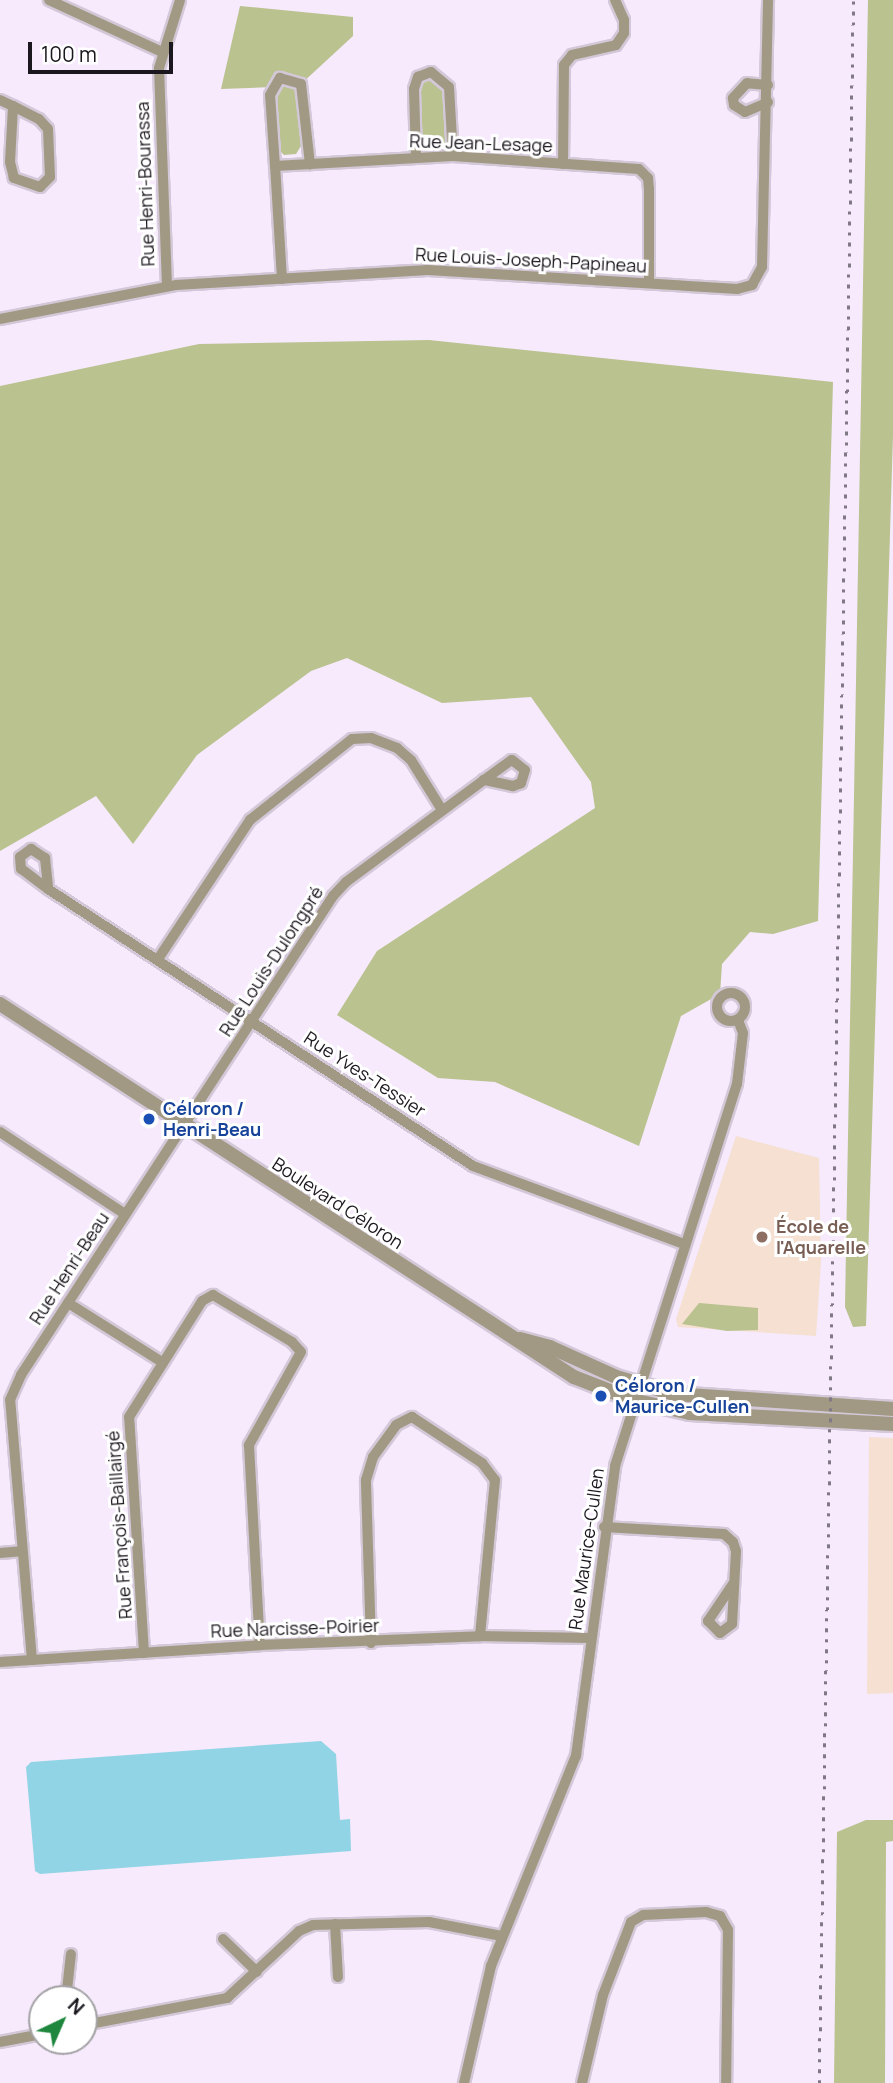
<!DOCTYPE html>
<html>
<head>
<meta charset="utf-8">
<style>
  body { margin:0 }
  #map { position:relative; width:893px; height:2083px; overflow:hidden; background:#f6eafc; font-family:Manrope,sans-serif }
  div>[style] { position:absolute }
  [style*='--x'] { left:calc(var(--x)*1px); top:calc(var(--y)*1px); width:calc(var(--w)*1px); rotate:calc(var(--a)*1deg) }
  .education>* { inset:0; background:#f5e0d2 }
  .green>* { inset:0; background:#bac290 }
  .water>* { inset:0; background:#91d4e5 }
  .roads { filter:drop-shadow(2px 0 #d3c8d8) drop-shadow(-2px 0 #d3c8d8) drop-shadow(0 2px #d3c8d8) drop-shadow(0 -2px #d3c8d8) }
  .minor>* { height:10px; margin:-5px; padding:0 5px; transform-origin:5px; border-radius:5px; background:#a19983 }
  .minor>.ring { margin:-5px; padding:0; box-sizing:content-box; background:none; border:10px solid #a19983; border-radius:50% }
  .tertiary>* { height:14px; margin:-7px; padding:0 7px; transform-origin:7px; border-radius:7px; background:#a19983 }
  .rail>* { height:2.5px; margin-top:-1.25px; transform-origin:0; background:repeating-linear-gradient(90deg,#807885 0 3.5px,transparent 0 10.5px) }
  .dots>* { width:19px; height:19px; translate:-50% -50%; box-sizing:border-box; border:4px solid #fff; border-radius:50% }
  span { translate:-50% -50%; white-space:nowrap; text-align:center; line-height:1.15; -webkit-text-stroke:6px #fff; paint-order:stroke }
  .street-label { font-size:18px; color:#1b171e }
  .transit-label { font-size:18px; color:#164399; font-weight:700 }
  .left { translate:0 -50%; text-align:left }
  .education-label { font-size:18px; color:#785e54; font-weight:700 }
  .north { position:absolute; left:28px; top:1985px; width:70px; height:70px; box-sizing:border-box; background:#fff; border:2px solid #a4a2a5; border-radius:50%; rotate:44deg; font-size:19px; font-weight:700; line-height:28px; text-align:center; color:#1b171e }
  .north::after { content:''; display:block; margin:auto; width:24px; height:32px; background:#1f873d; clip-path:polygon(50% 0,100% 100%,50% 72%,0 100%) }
  .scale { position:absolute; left:28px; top:42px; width:145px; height:32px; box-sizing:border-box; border:4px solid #1b171e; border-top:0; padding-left:9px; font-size:21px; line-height:24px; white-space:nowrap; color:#1b171e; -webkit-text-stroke:5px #fff; paint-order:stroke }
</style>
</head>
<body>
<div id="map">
  <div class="education">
    <i style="clip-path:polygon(736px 1136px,819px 1158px,821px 1262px,816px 1336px,678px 1327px,676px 1319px)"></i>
    <i style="clip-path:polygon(869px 1437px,893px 1438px,893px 1693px,867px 1694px)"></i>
  </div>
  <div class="green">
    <i style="clip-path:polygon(868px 0,893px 0,893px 435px,866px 1326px,853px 1327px,845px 1307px)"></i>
    <i style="clip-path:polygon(240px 6px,353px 17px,353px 36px,301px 84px,293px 78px,272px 87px,221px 89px)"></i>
    <i style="clip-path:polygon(437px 78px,442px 85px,446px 141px,441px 149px,430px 150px,423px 144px,420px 90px,424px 81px)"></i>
    <i style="clip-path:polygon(284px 84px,297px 90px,301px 146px,296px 154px,284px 155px,278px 149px,275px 95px)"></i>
    <i style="clip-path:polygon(429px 340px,833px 382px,818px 921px,773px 934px,750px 932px,722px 964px,720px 994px,681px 1016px,639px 1146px,495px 1082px,438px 1078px,337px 1015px,377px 951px,595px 808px,591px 782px,531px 697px,442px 703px,347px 658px,311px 671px,197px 755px,133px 844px,96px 796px,0 851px,0 386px,199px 344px)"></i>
    <i style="clip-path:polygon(699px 1303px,758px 1308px,758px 1330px,727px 1331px,682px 1324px)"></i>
    <i style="clip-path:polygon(866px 1820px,893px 1820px,893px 1841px,886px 1842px,885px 2083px,834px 2083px,837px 1832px)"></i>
  </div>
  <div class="water">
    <i style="clip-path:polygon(321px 1741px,336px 1754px,340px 1820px,350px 1819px,351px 1851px,40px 1874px,35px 1871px,26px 1767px,31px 1762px)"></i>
  </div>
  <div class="roads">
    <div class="minor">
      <i style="--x:49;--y:0;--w:124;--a:24.7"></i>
      <i style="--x:768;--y:85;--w:21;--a:-175"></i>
      <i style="--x:747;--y:83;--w:21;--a:133"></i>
      <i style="--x:733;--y:98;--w:7;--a:82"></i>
      <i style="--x:734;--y:105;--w:13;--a:32"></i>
      <i style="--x:745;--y:112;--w:25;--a:-23"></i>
      <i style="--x:0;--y:100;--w:14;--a:25"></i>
      <i style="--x:13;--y:106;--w:29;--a:27"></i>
      <i style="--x:39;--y:119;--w:13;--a:48"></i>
      <i style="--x:48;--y:129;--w:48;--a:87.6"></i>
      <i style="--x:50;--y:177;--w:14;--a:135"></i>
      <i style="--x:40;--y:187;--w:28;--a:-161"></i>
      <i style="--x:14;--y:178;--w:16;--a:-104"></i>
      <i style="--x:10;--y:162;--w:56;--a:-86.9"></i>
      <i style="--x:416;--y:157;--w:68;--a:-91.7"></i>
      <i style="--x:414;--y:89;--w:13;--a:-72"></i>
      <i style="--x:418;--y:77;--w:14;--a:-21"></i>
      <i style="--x:431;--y:72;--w:23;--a:40"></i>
      <i style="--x:449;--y:87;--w:69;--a:86.7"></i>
      <i style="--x:563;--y:164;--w:99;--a:-89.4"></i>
      <i style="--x:564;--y:65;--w:13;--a:-51"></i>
      <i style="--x:572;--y:55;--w:45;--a:-12.8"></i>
      <i style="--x:616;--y:45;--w:14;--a:-56"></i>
      <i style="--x:624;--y:33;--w:13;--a:-90"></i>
      <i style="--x:624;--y:20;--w:22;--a:-114"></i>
      <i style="--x:275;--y:166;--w:71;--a:-94"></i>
      <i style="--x:270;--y:95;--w:20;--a:-60"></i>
      <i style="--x:280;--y:78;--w:22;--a:16"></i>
      <i style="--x:301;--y:84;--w:81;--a:83.6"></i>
      <i style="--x:282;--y:279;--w:113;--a:-93.5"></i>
      <i style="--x:275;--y:166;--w:178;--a:-3.2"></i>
      <i style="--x:453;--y:156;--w:186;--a:4"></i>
      <i style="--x:639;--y:169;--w:13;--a:45"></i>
      <i style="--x:648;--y:178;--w:11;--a:85"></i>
      <i style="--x:649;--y:189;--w:94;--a:90"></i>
      <i style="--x:167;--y:286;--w:218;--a:-92.1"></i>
      <i style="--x:159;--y:68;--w:71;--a:-72.8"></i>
      <i style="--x:0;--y:319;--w:179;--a:-10.9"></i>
      <i style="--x:176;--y:285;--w:252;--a:-3.4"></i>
      <i style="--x:428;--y:270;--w:310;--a:3.5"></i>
      <i style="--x:737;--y:289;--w:16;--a:-15"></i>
      <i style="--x:752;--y:285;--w:21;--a:-61"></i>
      <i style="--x:762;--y:267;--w:267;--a:-88.7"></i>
      <i style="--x:512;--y:760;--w:16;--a:38"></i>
      <i style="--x:525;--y:770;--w:14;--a:107"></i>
      <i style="--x:521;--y:783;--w:9;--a:159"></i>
      <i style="--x:513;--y:786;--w:30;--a:-168"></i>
      <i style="--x:484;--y:780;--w:34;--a:-36"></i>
      <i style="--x:31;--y:849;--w:17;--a:33"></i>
      <i style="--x:45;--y:858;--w:31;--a:84"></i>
      <i style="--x:48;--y:889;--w:34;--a:-143"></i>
      <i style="--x:21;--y:869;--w:12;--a:-95"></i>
      <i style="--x:20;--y:857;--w:14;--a:-36"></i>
      <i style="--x:48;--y:889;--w:507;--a:33.09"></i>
      <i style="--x:473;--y:1166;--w:225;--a:20.3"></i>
      <i style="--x:158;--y:959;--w:167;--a:-56.5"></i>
      <i style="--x:250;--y:820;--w:130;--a:-38.5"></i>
      <i style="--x:352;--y:739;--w:19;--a:-3"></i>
      <i style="--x:371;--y:738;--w:28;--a:21"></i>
      <i style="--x:397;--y:748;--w:18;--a:41"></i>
      <i style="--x:411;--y:760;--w:59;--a:58.2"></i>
      <i class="ring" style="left:717px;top:993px;width:18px;height:18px"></i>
      <i style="--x:0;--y:1132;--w:149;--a:33.3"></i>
      <i style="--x:68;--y:1303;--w:111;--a:32.1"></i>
      <i style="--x:604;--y:1527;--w:120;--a:3.3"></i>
      <i style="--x:724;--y:1534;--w:12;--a:42"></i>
      <i style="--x:733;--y:1542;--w:9;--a:72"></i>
      <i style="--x:736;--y:1551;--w:73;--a:93.1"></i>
      <i style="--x:732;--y:1624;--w:15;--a:143"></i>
      <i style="--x:720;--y:1633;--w:17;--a:-135"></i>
      <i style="--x:708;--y:1621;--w:45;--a:-56"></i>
      <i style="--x:0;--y:1553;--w:21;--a:-5"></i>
      <i style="--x:371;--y:1643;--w:163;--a:-91.8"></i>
      <i style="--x:366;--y:1480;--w:24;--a:-73"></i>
      <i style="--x:373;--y:1457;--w:39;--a:-54"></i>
      <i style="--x:396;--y:1425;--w:18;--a:-27"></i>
      <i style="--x:412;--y:1417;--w:84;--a:33.3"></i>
      <i style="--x:482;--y:1463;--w:21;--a:53"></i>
      <i style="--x:495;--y:1480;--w:157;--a:95.5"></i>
      <i style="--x:144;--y:1653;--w:236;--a:-93.6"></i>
      <i style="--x:129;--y:1417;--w:137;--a:-57.8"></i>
      <i style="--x:202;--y:1301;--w:13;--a:-29"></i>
      <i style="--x:213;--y:1295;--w:92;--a:30.7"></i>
      <i style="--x:292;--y:1342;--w:13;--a:48"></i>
      <i style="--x:301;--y:1352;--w:107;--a:119.2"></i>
      <i style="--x:249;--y:1445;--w:200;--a:86.9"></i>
      <i style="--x:32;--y:1660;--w:261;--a:-94.8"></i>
      <i style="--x:10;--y:1400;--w:27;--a:-66"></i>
      <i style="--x:21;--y:1375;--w:572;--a:-56.92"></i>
      <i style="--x:333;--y:896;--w:19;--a:-47"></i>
      <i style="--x:346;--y:882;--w:172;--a:-36.5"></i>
      <i style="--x:0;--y:1662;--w:261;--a:-3.7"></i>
      <i style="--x:260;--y:1645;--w:220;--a:-2.3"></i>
      <i style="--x:480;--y:1636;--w:111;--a:1"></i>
      <i style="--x:335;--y:1924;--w:53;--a:86.8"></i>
      <i style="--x:223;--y:1939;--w:47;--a:44.1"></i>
      <i style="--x:66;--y:1999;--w:45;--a:-83.7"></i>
      <i style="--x:84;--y:2025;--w:146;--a:-10.7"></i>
      <i style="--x:227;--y:1998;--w:98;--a:-42.9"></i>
      <i style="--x:299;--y:1931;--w:15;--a:-23"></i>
      <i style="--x:313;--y:1925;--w:116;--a:-1.5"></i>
      <i style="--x:429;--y:1922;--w:74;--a:10.9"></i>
      <i style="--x:0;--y:2042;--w:43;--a:-10.8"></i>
      <i style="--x:464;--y:2083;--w:120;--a:-77"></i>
      <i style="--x:491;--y:1966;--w:227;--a:-68"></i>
      <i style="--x:576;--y:1756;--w:293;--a:-82.3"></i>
      <i style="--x:615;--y:1466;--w:401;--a:-72.3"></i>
      <i style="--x:737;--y:1084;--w:51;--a:-83.3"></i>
      <i style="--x:743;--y:1033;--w:14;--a:-111"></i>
      <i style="--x:582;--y:2083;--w:90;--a:-76.6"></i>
      <i style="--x:603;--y:1995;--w:78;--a:-69"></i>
      <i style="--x:631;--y:1922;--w:14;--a:-30"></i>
      <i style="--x:643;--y:1915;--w:63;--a:-2.7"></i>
      <i style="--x:706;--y:1912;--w:15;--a:16"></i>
      <i style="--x:720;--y:1916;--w:16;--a:60"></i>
      <i style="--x:728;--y:1930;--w:153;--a:90.7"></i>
    </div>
    <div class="tertiary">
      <i style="--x:0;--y:1004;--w:685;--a:33.02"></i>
      <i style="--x:574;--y:1377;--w:63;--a:21.3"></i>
      <i style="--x:633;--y:1400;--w:58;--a:12.8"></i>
      <i style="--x:690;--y:1413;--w:203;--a:3.1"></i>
      <i style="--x:520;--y:1339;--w:31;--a:15"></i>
      <i style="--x:550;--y:1347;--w:72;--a:24.4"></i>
      <i style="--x:616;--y:1377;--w:60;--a:16.3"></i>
      <i style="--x:674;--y:1394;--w:220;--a:3.9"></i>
    </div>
  </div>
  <div class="rail">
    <i style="--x:819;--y:2083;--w:2083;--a:-89.06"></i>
  </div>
  <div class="dots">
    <i style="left:149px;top:1119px;background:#1a4fb4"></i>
    <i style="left:762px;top:1237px;background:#8d6e63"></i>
    <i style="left:601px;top:1396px;background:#1a4fb4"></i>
  </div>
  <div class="street-label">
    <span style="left:481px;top:143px;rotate:2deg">Rue Jean-Lesage</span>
    <span style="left:145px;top:184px;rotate:-92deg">Rue Henri-Bourassa</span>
    <span style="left:531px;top:260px;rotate:3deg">Rue Louis-Joseph-Papineau</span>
    <span style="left:271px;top:961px;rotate:-57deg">Rue Louis-Dulongpré</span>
    <span style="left:365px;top:1074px;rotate:33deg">Rue Yves-Tessier</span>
    <span style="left:338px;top:1203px;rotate:33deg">Boulevard Céloron</span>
    <span style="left:69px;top:1268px;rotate:-57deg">Rue Henri-Beau</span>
    <span style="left:119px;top:1525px;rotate:-94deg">Rue François-Baillairgé</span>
    <span style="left:586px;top:1549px;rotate:-82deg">Rue Maurice-Cullen</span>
    <span style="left:295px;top:1628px;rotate:-2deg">Rue Narcisse-Poirier</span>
  </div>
  <div class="transit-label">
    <span class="left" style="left:163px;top:1119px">Céloron /<br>Henri-Beau</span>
    <span class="left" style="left:615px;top:1396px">Céloron /<br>Maurice-Cullen</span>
  </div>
  <div class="education-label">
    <span class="left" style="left:776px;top:1237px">École de<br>l'Aquarelle</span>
  </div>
  <div class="north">N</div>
  <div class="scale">100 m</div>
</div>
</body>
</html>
